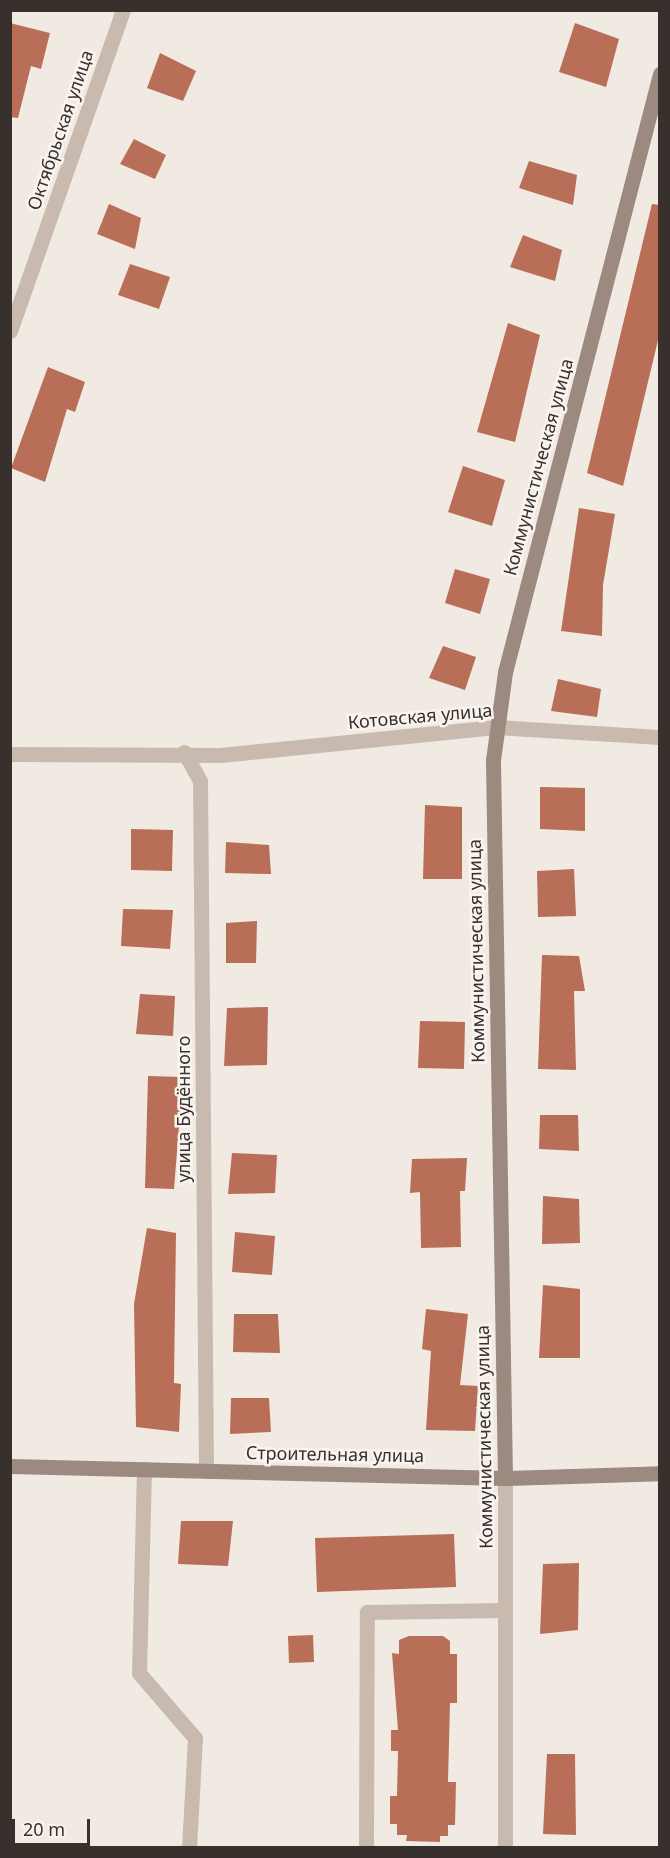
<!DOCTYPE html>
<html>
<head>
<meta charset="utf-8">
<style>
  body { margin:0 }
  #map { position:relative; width:670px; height:1858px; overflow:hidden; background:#f1eae2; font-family:"Noto Sans",sans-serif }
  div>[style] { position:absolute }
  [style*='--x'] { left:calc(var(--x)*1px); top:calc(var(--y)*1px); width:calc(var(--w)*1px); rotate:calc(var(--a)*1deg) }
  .building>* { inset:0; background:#b96e58 }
  .lane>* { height:15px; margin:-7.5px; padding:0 7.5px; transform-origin:7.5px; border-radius:7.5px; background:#c9baaf }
  .street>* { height:15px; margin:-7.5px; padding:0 7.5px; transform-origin:7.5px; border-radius:7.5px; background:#c9baaf }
  .secondary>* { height:15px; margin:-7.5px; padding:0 7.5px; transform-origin:7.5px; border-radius:7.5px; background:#9c8a80 }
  span { translate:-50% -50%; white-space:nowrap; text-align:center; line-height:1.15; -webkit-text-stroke:5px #f9f4ef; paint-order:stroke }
  .street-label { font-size:18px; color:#38302c }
  .frame { position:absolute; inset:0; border:12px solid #38302c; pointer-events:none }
  .scale { position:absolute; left:12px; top:1819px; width:78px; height:27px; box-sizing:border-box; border:3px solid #38302c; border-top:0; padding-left:8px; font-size:18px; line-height:21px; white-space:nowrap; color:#38302c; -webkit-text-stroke:4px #f9f4ef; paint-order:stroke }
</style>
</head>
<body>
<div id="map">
  <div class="building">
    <i style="clip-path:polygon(10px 23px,50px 33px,41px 69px,31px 66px,18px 118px,10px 117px)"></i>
    <i style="clip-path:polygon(575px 23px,619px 39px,606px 87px,559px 72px)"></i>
    <i style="clip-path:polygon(160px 53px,196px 71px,183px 101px,147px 88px)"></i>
    <i style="clip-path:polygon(134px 139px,166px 155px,155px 179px,120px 164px)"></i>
    <i style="clip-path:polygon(529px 161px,577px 175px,573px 205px,519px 188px)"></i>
    <i style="clip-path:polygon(109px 204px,141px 218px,135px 249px,97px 234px)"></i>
    <i style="clip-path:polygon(652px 204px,660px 205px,660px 332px,623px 486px,587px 473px)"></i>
    <i style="clip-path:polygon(523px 235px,562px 250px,555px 281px,510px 267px)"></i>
    <i style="clip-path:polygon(130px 264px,170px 277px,159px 309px,118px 295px)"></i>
    <i style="clip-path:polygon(508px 323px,540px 335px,515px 442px,477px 432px)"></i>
    <i style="clip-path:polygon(48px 367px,85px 382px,75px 412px,67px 409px,45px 482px,11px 468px)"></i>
    <i style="clip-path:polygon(463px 466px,505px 480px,492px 526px,448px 512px)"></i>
    <i style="clip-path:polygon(579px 508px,615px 514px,603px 585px,602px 636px,561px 631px)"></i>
    <i style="clip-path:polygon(455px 569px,490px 579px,480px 614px,445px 603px)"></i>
    <i style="clip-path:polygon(443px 646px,476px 657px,465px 690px,429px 678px)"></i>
    <i style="clip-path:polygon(558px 679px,601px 689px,597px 717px,551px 711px)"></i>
    <i style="clip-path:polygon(540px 787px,585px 788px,585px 831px,540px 829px)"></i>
    <i style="clip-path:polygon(425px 805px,462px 807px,462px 879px,423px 879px)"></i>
    <i style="clip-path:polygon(131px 829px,173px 830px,172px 871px,131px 870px)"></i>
    <i style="clip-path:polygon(226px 842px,269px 845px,271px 874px,225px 873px)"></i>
    <i style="clip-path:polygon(574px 869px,576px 916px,538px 917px,537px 871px)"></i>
    <i style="clip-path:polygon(123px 909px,173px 910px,170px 949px,121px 946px)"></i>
    <i style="clip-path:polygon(257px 921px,256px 963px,226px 963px,226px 923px)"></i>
    <i style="clip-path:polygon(542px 955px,579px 956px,585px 991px,574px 991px,576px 1070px,538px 1069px)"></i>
    <i style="clip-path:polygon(140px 994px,175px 996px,173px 1036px,136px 1034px)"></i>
    <i style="clip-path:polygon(268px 1007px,267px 1065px,224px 1066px,227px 1008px)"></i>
    <i style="clip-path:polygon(420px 1021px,465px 1022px,464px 1069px,418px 1068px)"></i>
    <i style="clip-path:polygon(148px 1076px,183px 1077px,174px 1189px,145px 1188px)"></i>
    <i style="clip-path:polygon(540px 1115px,578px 1115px,579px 1151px,539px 1149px)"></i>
    <i style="clip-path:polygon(232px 1153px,277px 1155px,275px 1193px,228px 1194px)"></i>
    <i style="clip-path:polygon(467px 1158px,465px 1191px,460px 1191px,461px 1247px,421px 1248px,420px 1192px,410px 1193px,412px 1159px)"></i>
    <i style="clip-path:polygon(543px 1196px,579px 1199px,580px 1243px,542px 1244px)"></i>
    <i style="clip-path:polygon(147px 1228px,176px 1233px,174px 1383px,181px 1384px,179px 1432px,136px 1427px,134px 1304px)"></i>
    <i style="clip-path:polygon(235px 1232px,275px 1236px,272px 1275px,232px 1272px)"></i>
    <i style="clip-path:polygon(543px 1285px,580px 1289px,580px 1358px,539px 1358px)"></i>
    <i style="clip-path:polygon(426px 1309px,468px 1314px,460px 1385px,478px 1386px,475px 1431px,426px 1430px,431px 1351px,422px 1349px)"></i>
    <i style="clip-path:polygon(234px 1314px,278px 1314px,280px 1353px,233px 1352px)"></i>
    <i style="clip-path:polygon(231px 1398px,269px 1398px,271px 1432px,230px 1434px)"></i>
    <i style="clip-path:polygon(181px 1521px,233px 1521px,228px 1566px,178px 1564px)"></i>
    <i style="clip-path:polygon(454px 1534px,456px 1587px,317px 1592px,315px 1538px)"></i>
    <i style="clip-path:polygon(579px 1563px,578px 1630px,540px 1634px,543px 1564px)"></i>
    <i style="clip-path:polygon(313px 1635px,314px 1662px,289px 1663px,288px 1636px)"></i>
    <i style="clip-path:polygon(409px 1636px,443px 1636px,450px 1641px,450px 1654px,457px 1654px,457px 1703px,450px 1703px,448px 1782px,456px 1782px,455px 1825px,448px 1825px,448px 1836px,440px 1836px,440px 1842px,406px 1841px,407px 1835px,397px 1835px,397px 1824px,390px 1824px,390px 1796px,397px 1796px,398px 1751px,391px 1751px,391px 1730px,398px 1730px,392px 1653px,399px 1654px,399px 1640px)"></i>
    <i style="clip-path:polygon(547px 1754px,575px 1754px,576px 1835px,543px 1834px)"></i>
  </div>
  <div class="lane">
    <i style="--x:144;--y:1469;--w:204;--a:91.4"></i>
    <i style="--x:139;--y:1673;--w:86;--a:49.3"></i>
    <i style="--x:195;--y:1738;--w:110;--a:93.1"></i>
    <i style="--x:366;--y:1848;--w:236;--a:-89.8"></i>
    <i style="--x:367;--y:1612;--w:138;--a:-0.8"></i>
  </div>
  <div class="street">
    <i style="--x:10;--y:331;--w:340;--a:-70.6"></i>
    <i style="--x:184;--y:752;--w:33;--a:61"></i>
    <i style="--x:200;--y:781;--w:690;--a:89.5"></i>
    <i style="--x:10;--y:754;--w:210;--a:0.3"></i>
    <i style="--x:220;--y:755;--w:277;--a:-5.8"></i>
    <i style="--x:496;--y:727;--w:164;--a:3.5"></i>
    <i style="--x:505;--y:1848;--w:370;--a:-90"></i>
  </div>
  <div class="secondary">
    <i style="--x:10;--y:1466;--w:495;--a:1.4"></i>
    <i style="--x:505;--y:1478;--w:155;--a:-1.8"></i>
    <i style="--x:505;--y:1478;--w:718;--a:-90.96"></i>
    <i style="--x:493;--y:760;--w:89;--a:-82.2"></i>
    <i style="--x:505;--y:672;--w:618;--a:-75.47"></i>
  </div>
  <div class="street-label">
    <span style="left:60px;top:130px;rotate:-71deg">Октябрьская улица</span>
    <span style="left:538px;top:467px;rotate:-75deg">Коммунистическая улица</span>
    <span style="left:420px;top:716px;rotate:-5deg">Котовская улица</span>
    <span style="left:476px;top:951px;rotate:-91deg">Коммунистическая улица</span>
    <span style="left:183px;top:1109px;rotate:-90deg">улица Будённого</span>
    <span style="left:484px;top:1437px;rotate:-91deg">Коммунистическая улица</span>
    <span style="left:335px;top:1454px;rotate:1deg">Строительная улица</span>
  </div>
  <div class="frame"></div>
  <div class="scale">20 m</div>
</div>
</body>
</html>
